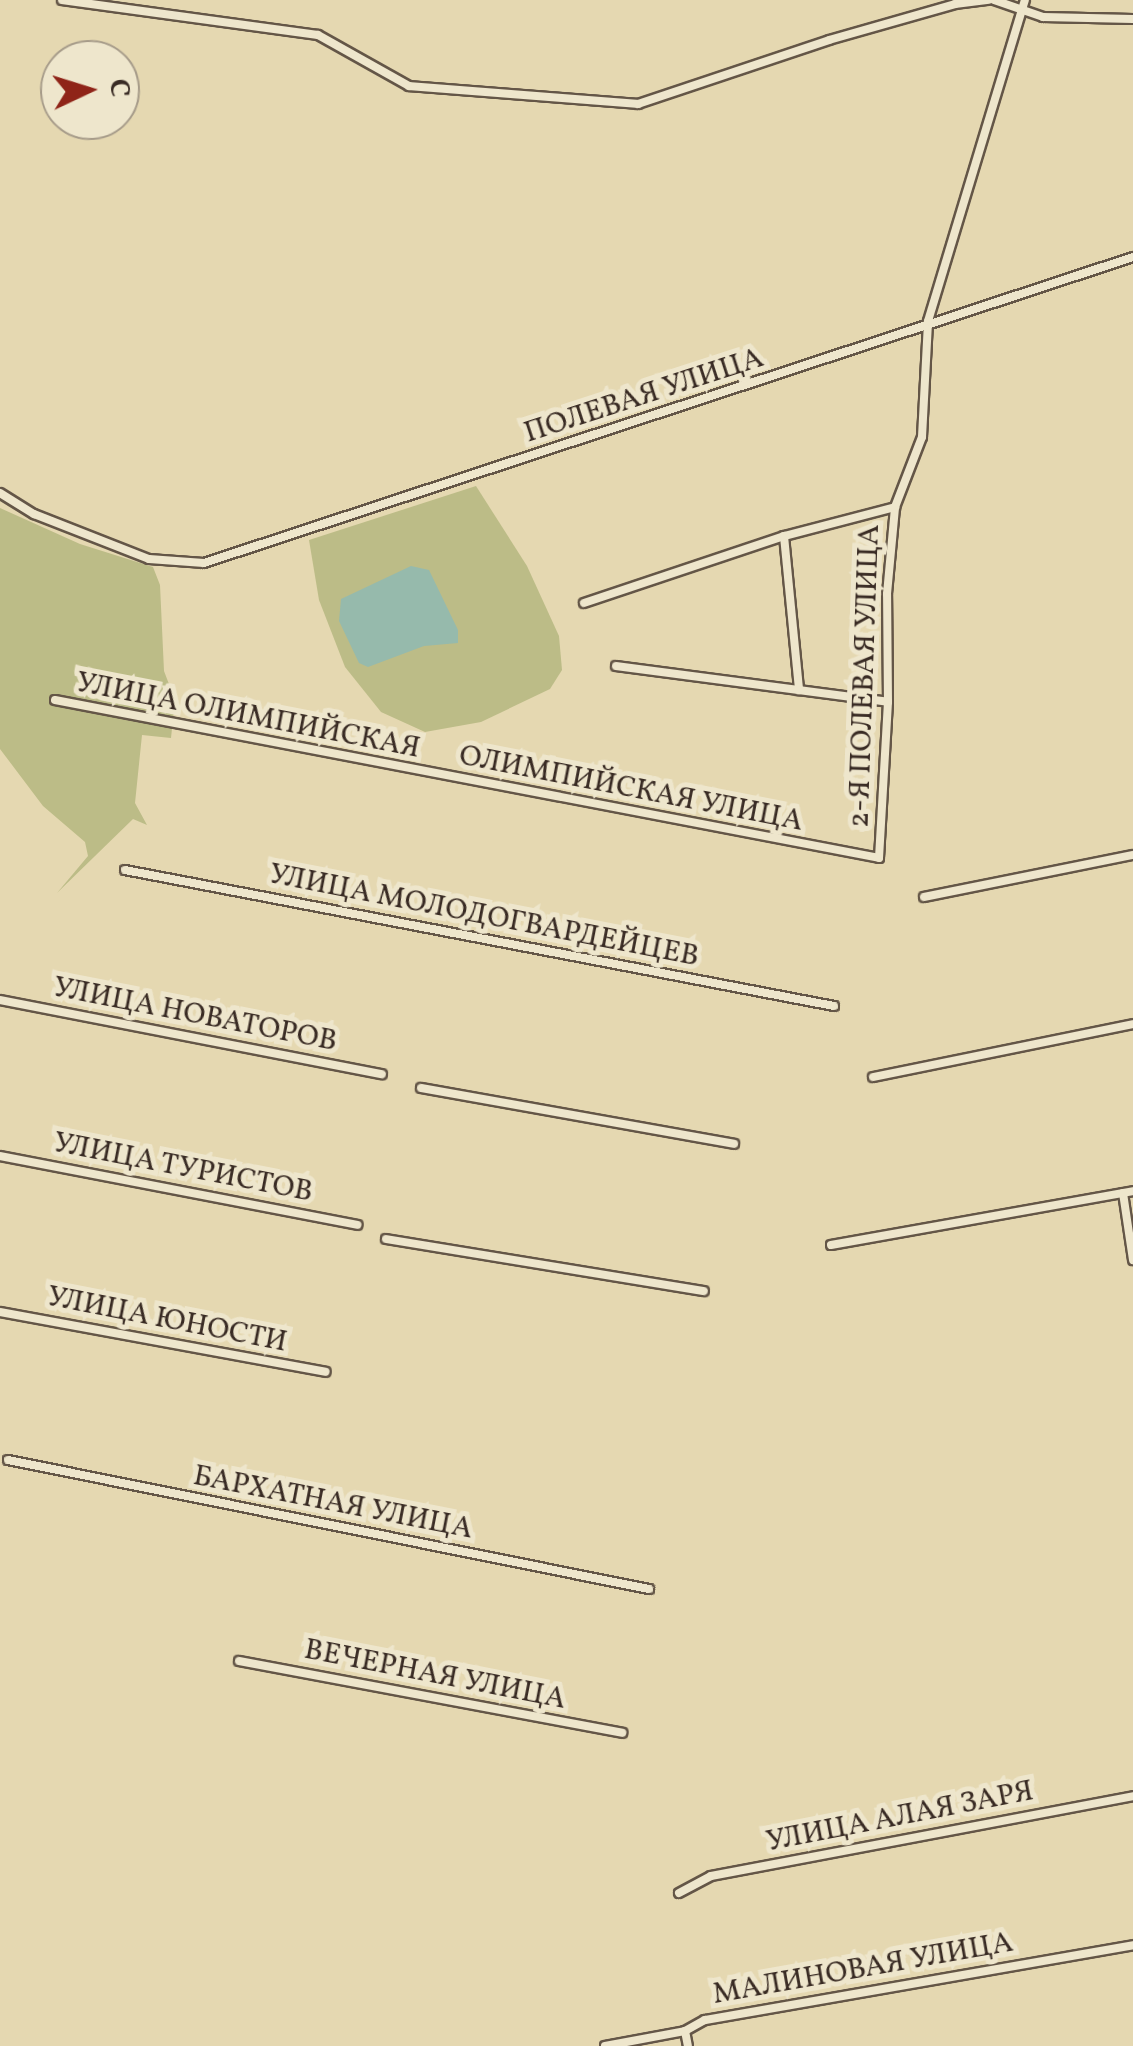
<!DOCTYPE html>
<html>
<head>
<meta charset="utf-8">
<style>
  body { margin:0 }
  #map { position:relative; width:1133px; height:2046px; overflow:hidden; background:#e5d8b1; font-family:Vollkorn,serif }
  div>[style] { position:absolute }
  [style*='--x'] { left:calc(var(--x)*1px); top:calc(var(--y)*1px); width:calc(var(--w)*1px); rotate:calc(var(--a)*1deg) }
  .green>* { inset:0; background:#bcbc87 }
  .water>* { inset:0; background:#96baac }
  .roads { filter:drop-shadow(2px 0 #645647) drop-shadow(-2px 0 #645647) drop-shadow(0 2px #645647) drop-shadow(0 -2px #645647) }
  .minor>* { height:8px; margin:-4px; padding:0 4px; transform-origin:4px; border-radius:4px; background:#eee6cc }
  span { translate:-50% -50%; white-space:nowrap; text-align:center; line-height:1.15; -webkit-text-stroke:10px #eee6cc; paint-order:stroke }
  .street-label { font-size:30px; color:#392b24 }
  .north { position:absolute; left:40px; top:40px; width:100px; height:100px; box-sizing:border-box; background:#eee6cc; border:2px solid #a69b89; border-radius:50%; rotate:86deg; font-size:28px; font-weight:700; line-height:40px; text-align:center; color:#392b24 }
  .north::after { content:''; display:block; margin:auto; width:35px; height:45px; background:#8f2418; clip-path:polygon(50% 0,100% 100%,50% 72%,0 100%) }
</style>
</head>
<body>
<div id="map">
  <div class="green">
    <i style="clip-path:polygon(476px 486px,527px 566px,559px 636px,562px 670px,550px 689px,481px 722px,425px 732px,381px 712px,345px 667px,319px 600px,309px 540px)"></i>
    <i style="clip-path:polygon(0 508px,80px 544px,153px 567px,160px 585px,164px 671px,175px 700px,171px 738px,142px 735px,135px 803px,147px 825px,133px 819px,57px 893px,88px 856px,85px 842px,43px 806px,0 749px)"></i>
  </div>
  <div class="water">
    <i style="clip-path:polygon(411px 566px,429px 570px,458px 630px,458px 643px,424px 646px,368px 667px,359px 663px,339px 621px,341px 599px)"></i>
  </div>
  <div class="roads">
    <div class="minor">
      <i style="--x:62;--y:0;--w:258;--a:7.8"></i>
      <i style="--x:318;--y:35;--w:104;--a:29.3"></i>
      <i style="--x:409;--y:86;--w:230;--a:4.5"></i>
      <i style="--x:638;--y:104;--w:201;--a:-18.5"></i>
      <i style="--x:829;--y:40;--w:131;--a:-15.9"></i>
      <i style="--x:955;--y:4;--w:34;--a:-7"></i>
      <i style="--x:994;--y:0;--w:52;--a:19.1"></i>
      <i style="--x:1043;--y:17;--w:90;--a:1.3"></i>
      <i style="--x:0;--y:493;--w:40;--a:32"></i>
      <i style="--x:34;--y:514;--w:123;--a:21.4"></i>
      <i style="--x:149;--y:559;--w:55;--a:4.2"></i>
      <i style="--x:204;--y:563;--w:978;--a:-18.23"></i>
      <i style="--x:784;--y:536;--w:155;--a:84.4"></i>
      <i style="--x:584;--y:603;--w:211;--a:-18.5"></i>
      <i style="--x:784;--y:536;--w:115;--a:-14.6"></i>
      <i style="--x:616;--y:666;--w:274;--a:7.5"></i>
      <i style="--x:55;--y:700;--w:839;--a:10.85"></i>
      <i style="--x:879;--y:858;--w:156;--a:-86.7"></i>
      <i style="--x:888;--y:702;--w:108;--a:-90.5"></i>
      <i style="--x:887;--y:594;--w:87;--a:-84.7"></i>
      <i style="--x:895;--y:507;--w:75;--a:-68.9"></i>
      <i style="--x:922;--y:437;--w:116;--a:-87"></i>
      <i style="--x:928;--y:321;--w:335;--a:-73.2"></i>
      <i style="--x:125;--y:870;--w:722;--a:10.86"></i>
      <i style="--x:924;--y:897;--w:213;--a:-11.4"></i>
      <i style="--x:0;--y:1000;--w:389;--a:11"></i>
      <i style="--x:873;--y:1077;--w:265;--a:-11.5"></i>
      <i style="--x:421;--y:1088;--w:318;--a:10.1"></i>
      <i style="--x:0;--y:1156;--w:364;--a:10.9"></i>
      <i style="--x:1123;--y:1193;--w:68;--a:81.5"></i>
      <i style="--x:386;--y:1239;--w:322;--a:9.3"></i>
      <i style="--x:831;--y:1245;--w:307;--a:-10.1"></i>
      <i style="--x:0;--y:1312;--w:331;--a:10.4"></i>
      <i style="--x:8;--y:1460;--w:654;--a:11.38"></i>
      <i style="--x:239;--y:1661;--w:390;--a:10.6"></i>
      <i style="--x:679;--y:1893;--w:36;--a:-28"></i>
      <i style="--x:711;--y:1876;--w:430;--a:-10.7"></i>
      <i style="--x:685;--y:2031;--w:15;--a:79"></i>
      <i style="--x:605;--y:2046;--w:81;--a:-10.6"></i>
      <i style="--x:685;--y:2031;--w:23;--a:-29"></i>
      <i style="--x:705;--y:2020;--w:435;--a:-9.9"></i>
    </div>
  </div>
  <div class="street-label">
    <span style="left:644px;top:396px;rotate:-18deg">ПОЛЕВАЯ УЛИЦА</span>
    <span style="left:865px;top:676px;rotate:-88deg">2-Я ПОЛЕВАЯ УЛИЦА</span>
    <span style="left:248px;top:716px;rotate:11deg">УЛИЦА ОЛИМПИЙСКАЯ</span>
    <span style="left:631px;top:789px;rotate:11deg">ОЛИМПИЙСКАЯ УЛИЦА</span>
    <span style="left:484px;top:916px;rotate:11deg">УЛИЦА МОЛОДОГВАРДЕЙЦЕВ</span>
    <span style="left:195px;top:1015px;rotate:11deg">УЛИЦА НОВАТОРОВ</span>
    <span style="left:183px;top:1168px;rotate:11deg">УЛИЦА ТУРИСТОВ</span>
    <span style="left:167px;top:1320px;rotate:11deg">УЛИЦА ЮНОСТИ</span>
    <span style="left:333px;top:1503px;rotate:11deg">БАРХАТНАЯ УЛИЦА</span>
    <span style="left:435px;top:1675px;rotate:11deg">ВЕЧЕРНАЯ УЛИЦА</span>
    <span style="left:900px;top:1817px;rotate:-11deg">УЛИЦА АЛАЯ ЗАРЯ</span>
    <span style="left:863px;top:1969px;rotate:-10deg">МАЛИНОВАЯ УЛИЦА</span>
  </div>
  <div class="north">С</div>
</div>
</body>
</html>
